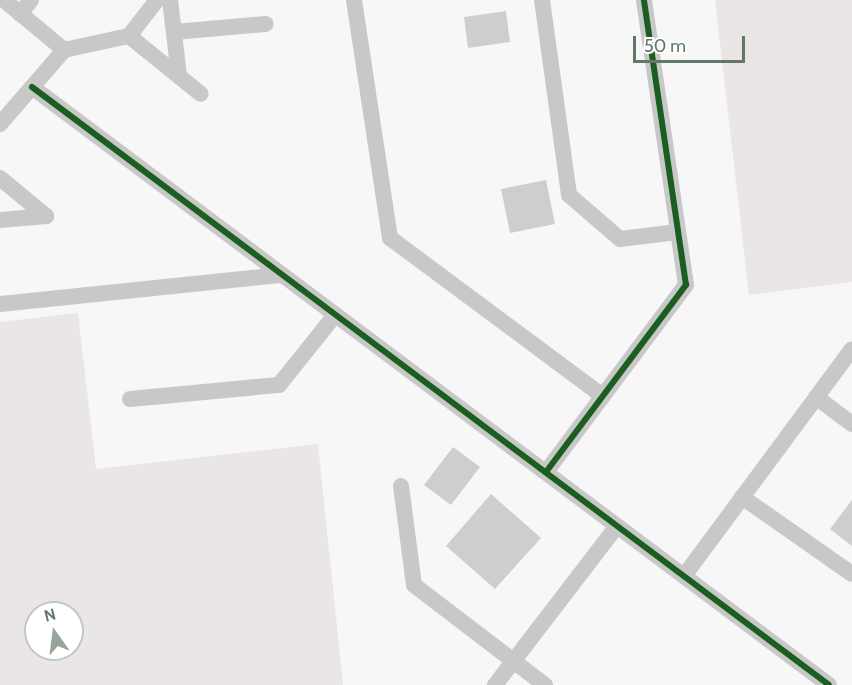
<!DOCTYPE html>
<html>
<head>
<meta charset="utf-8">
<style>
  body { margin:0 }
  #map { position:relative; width:852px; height:685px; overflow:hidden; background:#f7f7f7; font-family:Cabin,sans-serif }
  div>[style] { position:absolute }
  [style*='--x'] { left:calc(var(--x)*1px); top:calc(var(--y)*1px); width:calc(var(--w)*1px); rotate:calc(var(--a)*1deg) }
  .green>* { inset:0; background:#e9e6e5 }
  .building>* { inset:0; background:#cdcfcd }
  .street>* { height:16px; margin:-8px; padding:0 8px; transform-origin:8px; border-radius:8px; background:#c7c8c7 }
  .cycleway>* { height:6px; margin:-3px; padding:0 3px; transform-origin:3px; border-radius:3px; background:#1b5e20 }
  span { translate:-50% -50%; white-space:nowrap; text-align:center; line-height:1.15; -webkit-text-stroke:6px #fff; paint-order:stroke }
  .north { position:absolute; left:24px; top:601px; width:60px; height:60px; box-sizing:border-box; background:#fff; border:2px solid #c0c9c2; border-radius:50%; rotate:346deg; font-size:16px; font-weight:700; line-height:24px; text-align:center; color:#627866 }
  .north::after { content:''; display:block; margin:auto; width:21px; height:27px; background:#96a499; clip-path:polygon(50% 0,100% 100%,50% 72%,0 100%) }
  .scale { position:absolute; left:633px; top:36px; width:112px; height:27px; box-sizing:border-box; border:3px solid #627866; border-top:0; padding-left:8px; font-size:18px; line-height:21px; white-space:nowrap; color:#627866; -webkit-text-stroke:4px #fff; paint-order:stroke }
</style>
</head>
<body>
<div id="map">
  <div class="green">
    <i style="clip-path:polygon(715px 0,852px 0,852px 282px,749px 295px)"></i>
    <i style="clip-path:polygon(evenodd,78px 313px,96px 469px,318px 444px,343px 685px,0 685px,0 322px,78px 313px,36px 613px,72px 613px,72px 649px,36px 649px,36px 613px)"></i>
  </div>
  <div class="building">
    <i style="clip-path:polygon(506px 11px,510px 42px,468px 48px,464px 17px)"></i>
    <i style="clip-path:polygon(546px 180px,555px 224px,510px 233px,501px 189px)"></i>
    <i style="clip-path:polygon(453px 447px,480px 467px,451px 505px,424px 485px)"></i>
    <i style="clip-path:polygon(491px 494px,541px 538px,495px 589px,446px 546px)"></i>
    <i style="clip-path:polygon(852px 500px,852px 546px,830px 529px)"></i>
  </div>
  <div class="street">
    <i style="--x:4;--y:0;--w:78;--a:39.8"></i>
    <i style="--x:170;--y:0;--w:77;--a:83.2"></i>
    <i style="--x:354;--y:0;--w:241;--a:81.4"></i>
    <i style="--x:390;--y:238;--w:265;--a:36.6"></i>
    <i style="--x:542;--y:0;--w:197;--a:82.1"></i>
    <i style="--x:569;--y:195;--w:67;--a:40.8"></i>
    <i style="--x:620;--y:239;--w:58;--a:-6.9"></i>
    <i style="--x:20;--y:14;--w:18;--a:-52"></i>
    <i style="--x:174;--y:32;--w:92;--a:-5"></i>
    <i style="--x:129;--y:36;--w:92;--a:38.9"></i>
    <i style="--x:32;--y:87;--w:996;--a:36.88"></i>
    <i style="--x:0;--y:124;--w:98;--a:-49.1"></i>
    <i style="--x:64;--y:50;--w:66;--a:-12.2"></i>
    <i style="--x:129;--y:36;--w:46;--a:-52.1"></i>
    <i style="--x:0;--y:178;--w:60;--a:39.6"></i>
    <i style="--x:46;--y:216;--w:46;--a:175"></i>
    <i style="--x:0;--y:304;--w:283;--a:-5.9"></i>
    <i style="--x:816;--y:397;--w:45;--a:36.9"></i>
    <i style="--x:130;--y:399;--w:150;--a:-5.4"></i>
    <i style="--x:279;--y:385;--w:90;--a:-51.3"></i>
    <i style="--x:546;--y:472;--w:234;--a:-53.2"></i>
    <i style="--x:686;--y:285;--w:288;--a:-98.4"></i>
    <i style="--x:401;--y:486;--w:100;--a:82.5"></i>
    <i style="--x:414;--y:585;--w:165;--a:37.4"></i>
    <i style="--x:742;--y:497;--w:134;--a:35"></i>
    <i style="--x:684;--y:576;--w:282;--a:-53.5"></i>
    <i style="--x:495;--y:685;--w:200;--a:-52.5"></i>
  </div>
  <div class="cycleway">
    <i style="--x:32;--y:87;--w:996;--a:36.88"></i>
    <i style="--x:546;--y:472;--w:234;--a:-53.2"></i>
    <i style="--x:686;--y:285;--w:288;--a:-98.4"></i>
  </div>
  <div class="north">N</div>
  <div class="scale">50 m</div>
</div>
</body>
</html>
